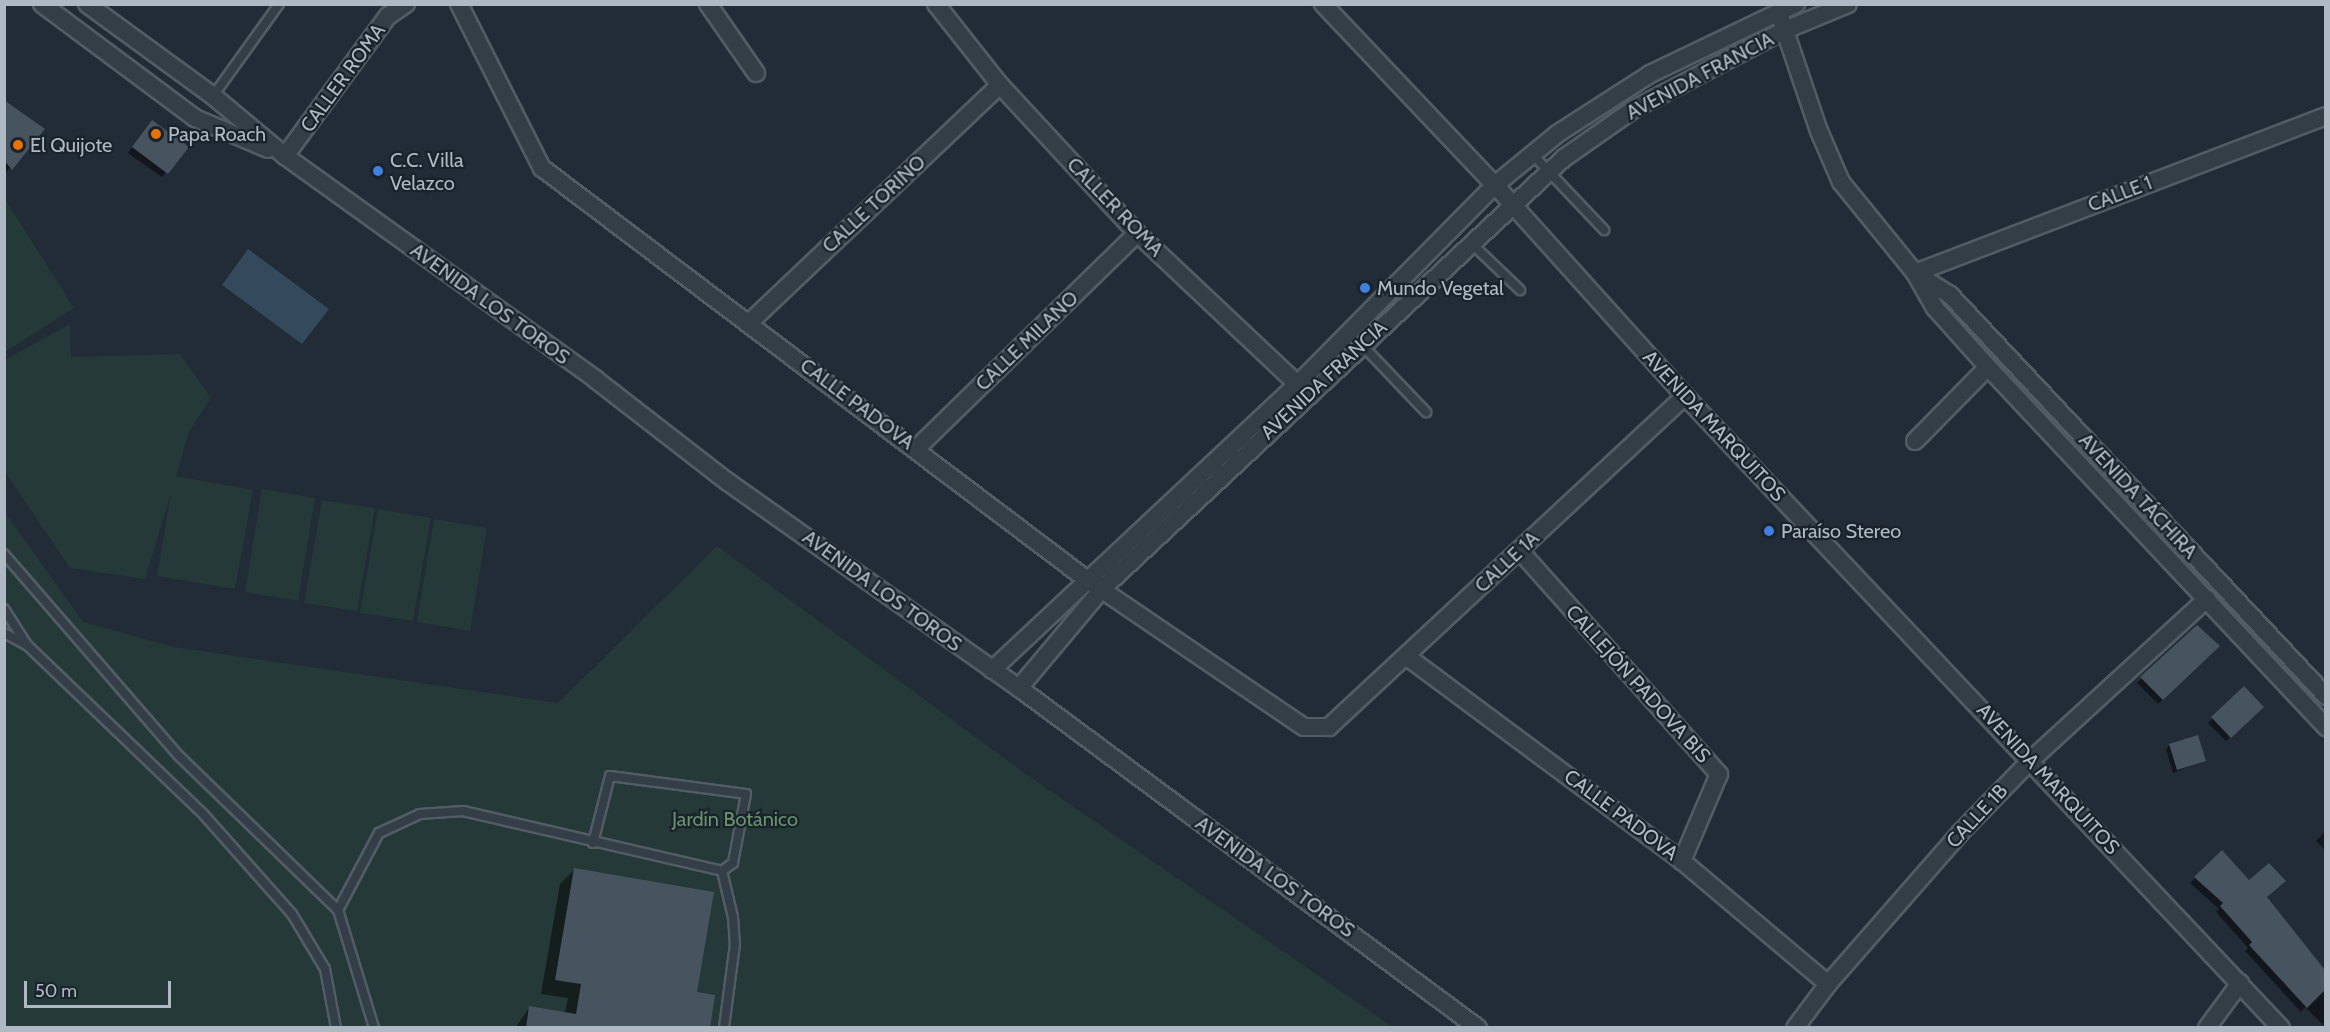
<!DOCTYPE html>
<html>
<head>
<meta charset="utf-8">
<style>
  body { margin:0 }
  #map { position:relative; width:2330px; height:1032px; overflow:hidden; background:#212c36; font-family:Cabin,sans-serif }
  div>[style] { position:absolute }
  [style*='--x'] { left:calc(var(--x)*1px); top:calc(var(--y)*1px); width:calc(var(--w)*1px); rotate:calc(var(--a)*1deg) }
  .green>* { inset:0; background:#243938 }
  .water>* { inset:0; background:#35495d }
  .shadow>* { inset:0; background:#0007 }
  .building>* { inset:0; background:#475460 }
  .roads { filter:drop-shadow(2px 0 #525c65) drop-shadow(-2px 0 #525c65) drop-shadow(0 2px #525c65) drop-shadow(0 -2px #525c65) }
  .lane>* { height:8px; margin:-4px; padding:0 4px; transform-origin:4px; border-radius:4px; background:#343e47 }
  .street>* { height:16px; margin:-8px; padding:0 8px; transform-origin:8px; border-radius:8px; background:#343e47 }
  .dots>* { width:16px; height:16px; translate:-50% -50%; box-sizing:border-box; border:3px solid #1a232b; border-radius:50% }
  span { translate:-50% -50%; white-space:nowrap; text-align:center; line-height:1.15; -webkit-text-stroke:4.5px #1a232b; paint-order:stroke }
  .street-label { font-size:20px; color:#afb9c4 }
  .poi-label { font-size:20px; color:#afb9c4 }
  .left { translate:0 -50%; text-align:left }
  .park-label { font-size:20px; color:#68936e }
  .frame { position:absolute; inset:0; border:6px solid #afb9c4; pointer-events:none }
  .scale { position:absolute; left:24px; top:981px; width:147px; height:27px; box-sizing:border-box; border:3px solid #afb9c4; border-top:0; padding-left:8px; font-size:18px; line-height:21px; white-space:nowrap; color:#afb9c4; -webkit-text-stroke:4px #1a232b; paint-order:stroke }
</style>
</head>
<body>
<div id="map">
  <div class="green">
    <i style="clip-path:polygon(5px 199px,74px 308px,5px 352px,4px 352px)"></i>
    <i style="clip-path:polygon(70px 324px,71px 357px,180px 354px,211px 398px,189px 432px,176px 476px,253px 490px,235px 589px,157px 576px,171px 493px,145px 579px,70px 568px,5px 472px,5px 360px)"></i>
    <i style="clip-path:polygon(262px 489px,315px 498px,298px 601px,245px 592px)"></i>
    <i style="clip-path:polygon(322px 500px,375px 508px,357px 611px,304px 603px)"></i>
    <i style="clip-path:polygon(378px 509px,431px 518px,413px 621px,360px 613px)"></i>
    <i style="clip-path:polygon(4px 511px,83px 622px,174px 647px,558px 703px,717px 546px,1023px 772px,1393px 1027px,5px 1027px)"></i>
    <i style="clip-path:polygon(434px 519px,487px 528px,470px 631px,417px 622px)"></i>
  </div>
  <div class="water">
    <i style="clip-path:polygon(248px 249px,329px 309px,302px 344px,222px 285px)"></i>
  </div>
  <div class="shadow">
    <i style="clip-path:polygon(4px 102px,43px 129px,4px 175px)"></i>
    <i style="clip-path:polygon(148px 126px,187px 147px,162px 177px,128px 153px)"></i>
    <i style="clip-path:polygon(2197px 627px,2217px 646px,2158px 704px,2137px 683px)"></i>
    <i style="clip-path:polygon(2244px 688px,2262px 707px,2226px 741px,2208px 723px)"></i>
    <i style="clip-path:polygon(2170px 745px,2205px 760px,2173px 773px,2166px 749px)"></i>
    <i style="clip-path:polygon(2326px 831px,2326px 851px,2316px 841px)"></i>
    <i style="clip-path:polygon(2222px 852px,2326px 971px,2326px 1028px,2305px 1007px,2301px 1012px,2245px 951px,2248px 948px,2216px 912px,2219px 909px,2190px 883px)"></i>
    <i style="clip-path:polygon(574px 870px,696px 993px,708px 1028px,515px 1028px,530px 1007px,565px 1013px,568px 998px,541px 994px,560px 884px)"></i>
  </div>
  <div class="building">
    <i style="clip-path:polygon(4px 100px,45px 129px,12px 170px,4px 160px)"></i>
    <i style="clip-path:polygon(152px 120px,189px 147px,168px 174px,132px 147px)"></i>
    <i style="clip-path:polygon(2197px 625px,2220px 646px,2163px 700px,2140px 677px)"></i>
    <i style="clip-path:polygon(2244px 686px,2264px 707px,2231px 738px,2211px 717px)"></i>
    <i style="clip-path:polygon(2198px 735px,2206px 761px,2177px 770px,2169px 744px)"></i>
    <i style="clip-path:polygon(2222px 850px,2249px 880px,2269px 863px,2286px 881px,2267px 897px,2325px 970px,2325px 990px,2307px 1008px,2249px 945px,2252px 942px,2220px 906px,2223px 903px,2194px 877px)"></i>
    <i style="clip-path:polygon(574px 868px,714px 892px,697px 992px,715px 995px,710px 1028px,526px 1028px,529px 1006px,576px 1014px,581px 984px,555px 980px)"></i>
  </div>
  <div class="roads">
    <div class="lane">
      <i style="--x:213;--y:96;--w:113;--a:-54.3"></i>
      <i style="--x:1532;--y:154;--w:105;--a:46.5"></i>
      <i style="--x:1471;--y:243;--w:68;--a:43.8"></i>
      <i style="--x:1362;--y:345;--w:93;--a:46.3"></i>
      <i style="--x:4;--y:554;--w:267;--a:49.1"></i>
      <i style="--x:179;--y:756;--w:221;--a:44.1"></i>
      <i style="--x:338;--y:910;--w:123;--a:73"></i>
      <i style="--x:4;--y:609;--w:43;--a:57.4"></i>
      <i style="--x:27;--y:645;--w:245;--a:43.8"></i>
      <i style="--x:204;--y:815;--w:132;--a:48.4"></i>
      <i style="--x:292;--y:914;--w:64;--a:59"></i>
      <i style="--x:325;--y:969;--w:60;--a:79.4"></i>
      <i style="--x:4;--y:633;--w:26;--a:28"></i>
      <i style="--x:593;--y:843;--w:69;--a:-75.8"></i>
      <i style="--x:610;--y:776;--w:137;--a:7.5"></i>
      <i style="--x:746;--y:794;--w:70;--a:100.7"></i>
      <i style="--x:733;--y:863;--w:14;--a:144"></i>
      <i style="--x:338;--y:910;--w:87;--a:-62"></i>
      <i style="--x:379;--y:833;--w:45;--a:-24.9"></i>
      <i style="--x:420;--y:814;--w:43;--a:-4"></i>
      <i style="--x:463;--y:811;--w:266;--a:13"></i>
      <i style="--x:722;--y:871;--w:47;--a:76.6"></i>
      <i style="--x:733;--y:917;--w:27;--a:86"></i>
      <i style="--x:735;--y:944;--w:85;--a:97.5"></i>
    </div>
    <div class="street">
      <i style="--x:42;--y:4;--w:191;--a:36.7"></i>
      <i style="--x:195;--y:118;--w:79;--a:23"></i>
      <i style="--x:87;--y:4;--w:156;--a:36.1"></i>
      <i style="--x:213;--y:96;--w:94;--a:39.8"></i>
      <i style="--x:285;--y:156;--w:382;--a:35.7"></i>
      <i style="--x:595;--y:379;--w:168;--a:37.8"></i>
      <i style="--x:728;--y:482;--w:357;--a:35.3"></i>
      <i style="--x:1019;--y:688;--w:571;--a:36.53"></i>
      <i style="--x:459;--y:4;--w:184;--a:63.2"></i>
      <i style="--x:542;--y:168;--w:682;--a:37.07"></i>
      <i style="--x:1086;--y:579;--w:263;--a:34.2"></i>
      <i style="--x:1304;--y:727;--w:25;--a:0"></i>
      <i style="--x:1329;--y:727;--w:486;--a:-42.9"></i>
      <i style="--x:708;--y:4;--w:84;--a:55.2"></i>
      <i style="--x:936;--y:4;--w:103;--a:51.7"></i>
      <i style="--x:1000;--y:85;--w:202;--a:47.2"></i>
      <i style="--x:1137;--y:233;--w:232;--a:43.3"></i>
      <i style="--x:1323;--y:4;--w:250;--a:46.5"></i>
      <i style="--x:1495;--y:185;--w:284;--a:48"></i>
      <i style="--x:1685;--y:396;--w:869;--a:46.68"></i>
      <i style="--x:1781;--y:19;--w:118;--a:71.3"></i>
      <i style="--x:1819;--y:131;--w:56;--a:66.7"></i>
      <i style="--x:1841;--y:182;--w:117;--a:50.9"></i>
      <i style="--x:1915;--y:273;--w:440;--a:-20.9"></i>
      <i style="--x:285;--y:156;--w:174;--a:-53.7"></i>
      <i style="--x:388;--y:16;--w:22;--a:-34"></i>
      <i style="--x:749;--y:323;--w:346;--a:-43.5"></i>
      <i style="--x:1915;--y:441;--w:104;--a:-45.4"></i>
      <i style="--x:916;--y:449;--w:309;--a:-44.3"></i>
      <i style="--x:1520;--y:551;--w:299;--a:48.3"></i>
      <i style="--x:1719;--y:774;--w:95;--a:113"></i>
      <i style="--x:1406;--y:656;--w:344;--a:36.6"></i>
      <i style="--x:1682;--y:861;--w:191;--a:40.1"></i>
      <i style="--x:992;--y:670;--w:419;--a:-43.1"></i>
      <i style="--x:1298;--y:384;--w:280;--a:-45.3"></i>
      <i style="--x:1495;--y:185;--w:80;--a:-39.4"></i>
      <i style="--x:1557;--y:134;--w:111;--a:-32.8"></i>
      <i style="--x:1650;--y:74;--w:162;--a:-25.6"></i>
      <i style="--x:1019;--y:688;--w:131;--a:-50"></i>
      <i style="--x:1103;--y:588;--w:630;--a:-43.01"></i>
      <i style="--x:1564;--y:158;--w:85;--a:-35"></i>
      <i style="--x:1634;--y:109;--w:170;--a:-27.6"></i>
      <i style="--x:1785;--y:30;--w:68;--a:-22.4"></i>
      <i style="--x:2326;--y:696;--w:550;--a:-133.16"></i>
      <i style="--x:1950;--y:295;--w:41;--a:-147.8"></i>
      <i style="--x:1915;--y:273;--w:40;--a:60.3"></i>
      <i style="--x:1935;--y:308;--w:79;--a:48.1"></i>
      <i style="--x:1988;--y:367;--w:494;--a:46.8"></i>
      <i style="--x:1795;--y:1028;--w:55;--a:-53.1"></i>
      <i style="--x:1828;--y:984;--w:201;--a:-48.8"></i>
      <i style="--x:1960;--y:833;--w:100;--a:-45.8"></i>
      <i style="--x:2030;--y:761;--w:240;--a:-42.5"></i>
      <i style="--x:2207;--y:1028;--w:56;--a:-53.7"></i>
    </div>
  </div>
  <div class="dots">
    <i style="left:156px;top:134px;background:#e8710a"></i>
    <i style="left:18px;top:145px;background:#e8710a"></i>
    <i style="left:378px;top:171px;background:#3f7fe0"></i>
    <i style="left:1365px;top:288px;background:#3f7fe0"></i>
    <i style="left:1769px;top:531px;background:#3f7fe0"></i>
  </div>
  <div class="street-label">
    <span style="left:1700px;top:76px;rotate:-28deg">AVENIDA FRANCIA</span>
    <span style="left:343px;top:78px;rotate:-54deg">CALLER ROMA</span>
    <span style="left:2120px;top:194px;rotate:-21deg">CALLE 1</span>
    <span style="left:874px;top:204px;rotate:-43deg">CALLE TORINO</span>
    <span style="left:1115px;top:207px;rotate:46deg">CALLER ROMA</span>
    <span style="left:490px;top:304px;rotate:36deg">AVENIDA LOS TOROS</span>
    <span style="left:1027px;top:341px;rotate:-44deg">CALLE MILANO</span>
    <span style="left:1324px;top:380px;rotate:-43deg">AVENIDA FRANCIA</span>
    <span style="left:857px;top:404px;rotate:37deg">CALLE PADOVA</span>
    <span style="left:1714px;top:426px;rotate:47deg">AVENIDA MARQUITOS</span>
    <span style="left:2138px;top:496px;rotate:47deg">AVENIDA TÁCHIRA</span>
    <span style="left:1507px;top:562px;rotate:-43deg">CALLE 1A</span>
    <span style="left:882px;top:591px;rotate:36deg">AVENIDA LOS TOROS</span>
    <span style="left:1638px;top:684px;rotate:48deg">CALLEJÓN PADOVA BIS</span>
    <span style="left:2048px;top:779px;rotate:47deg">AVENIDA MARQUITOS</span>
    <span style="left:1621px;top:815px;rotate:37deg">CALLE PADOVA</span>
    <span style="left:1977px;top:816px;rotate:-47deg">CALLE 1B</span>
    <span style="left:1275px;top:877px;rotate:36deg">AVENIDA LOS TOROS</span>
  </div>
  <div class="poi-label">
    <span class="left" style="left:168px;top:134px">Papa Roach</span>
    <span class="left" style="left:30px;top:145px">El Quijote</span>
    <span class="left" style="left:390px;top:172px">C.C. Villa<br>Velazco</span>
    <span class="left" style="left:1377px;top:288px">Mundo Vegetal</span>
    <span class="left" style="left:1781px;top:531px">Paraíso Stereo</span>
  </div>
  <div class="park-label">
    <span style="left:735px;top:819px">Jardín Botánico</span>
  </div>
  <div class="frame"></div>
  <div class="scale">50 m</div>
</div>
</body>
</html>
